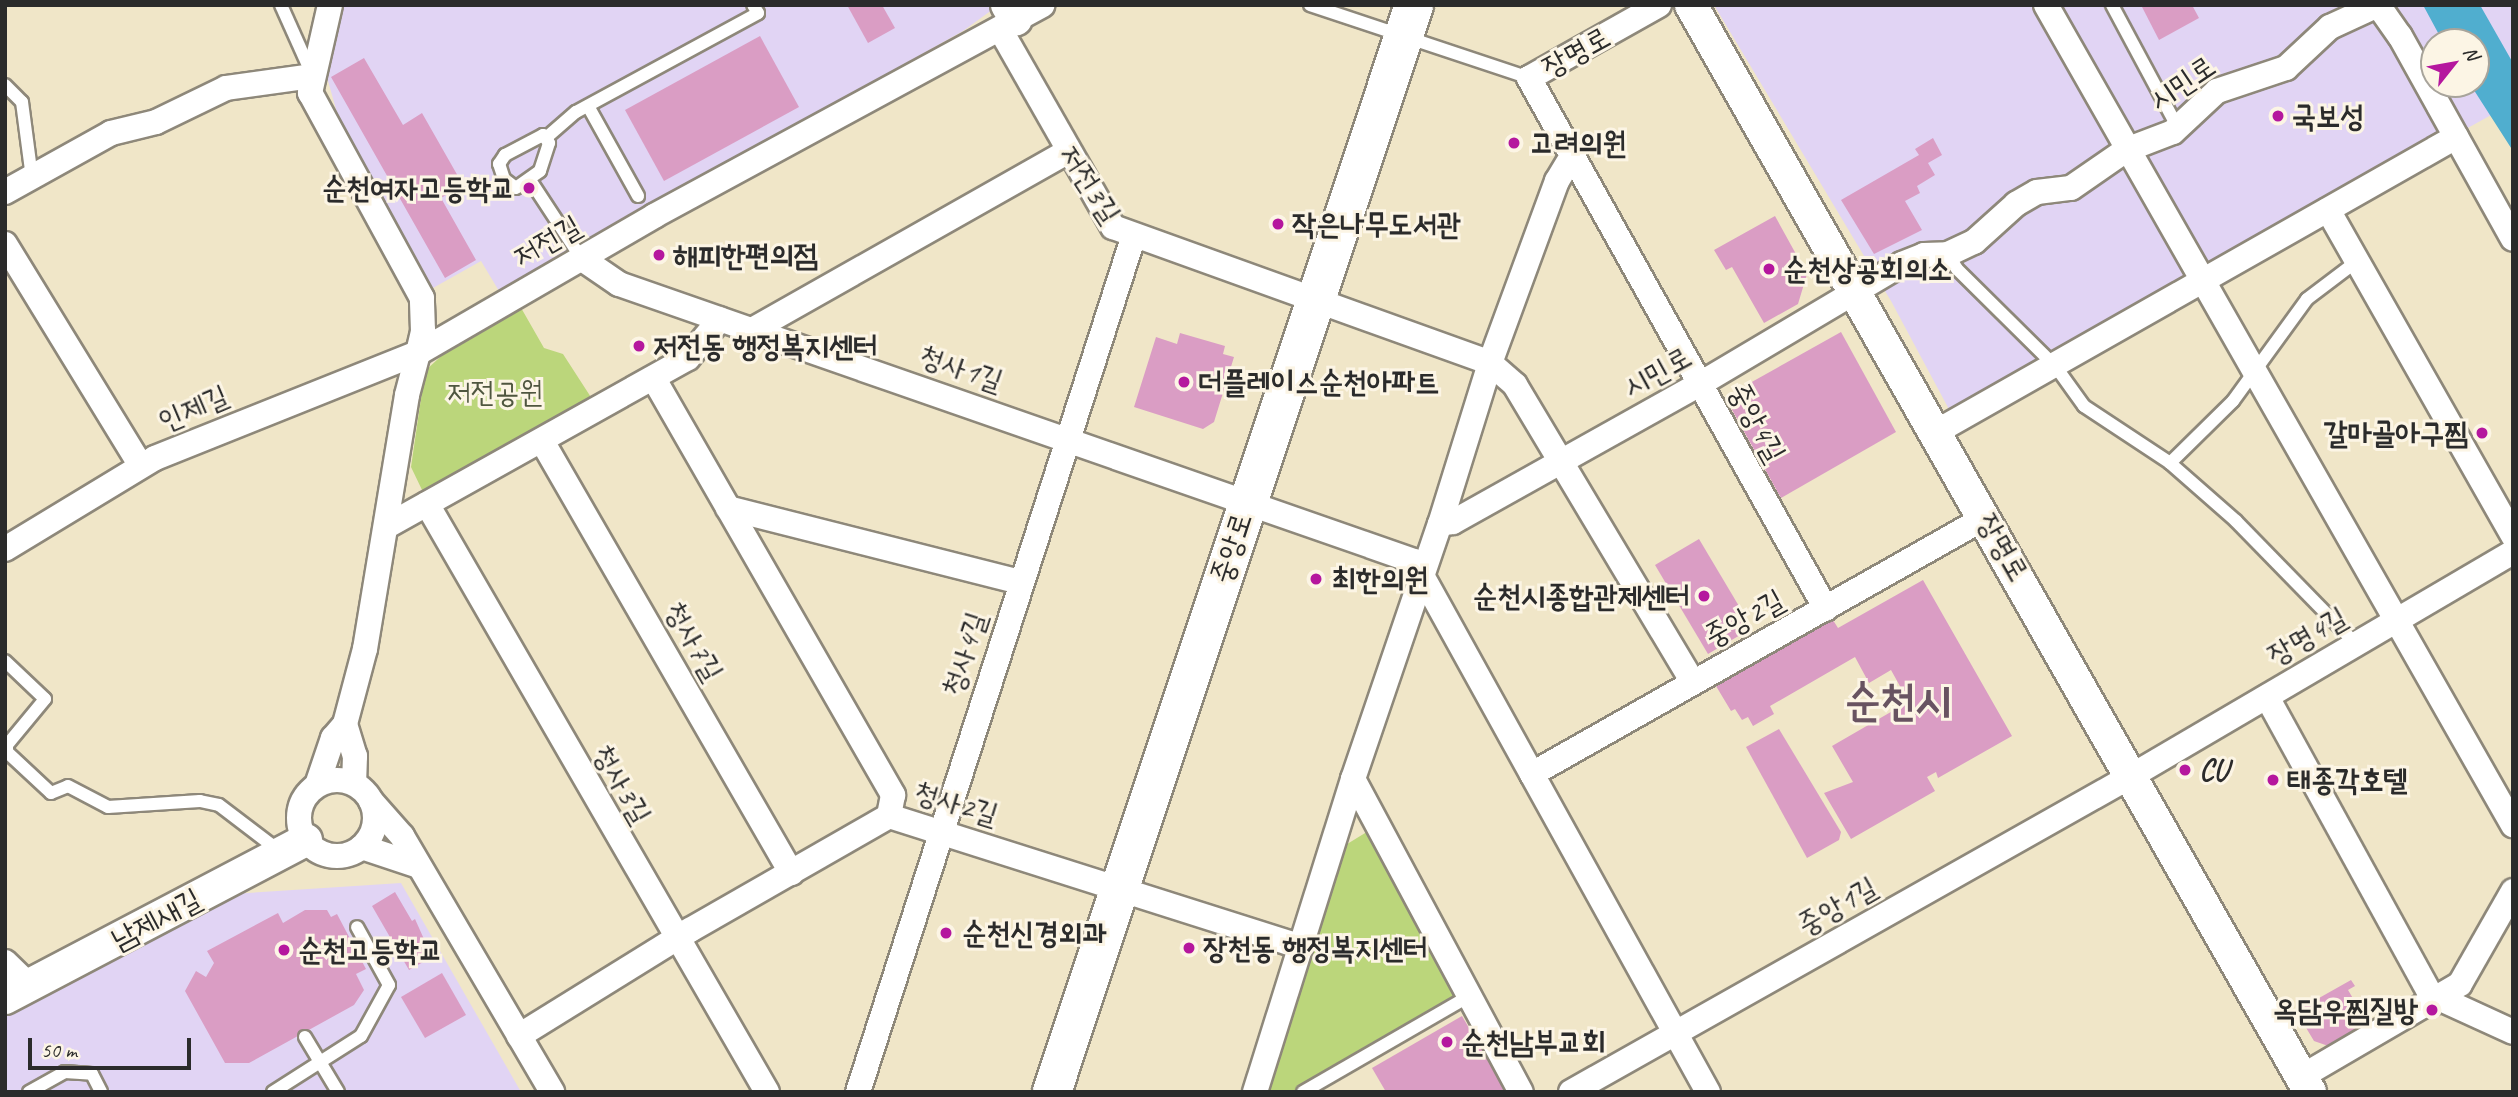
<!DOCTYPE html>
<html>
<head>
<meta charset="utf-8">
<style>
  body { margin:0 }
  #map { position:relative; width:2518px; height:1097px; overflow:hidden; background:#f0e6c8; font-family:Caveat,"Poor Story",sans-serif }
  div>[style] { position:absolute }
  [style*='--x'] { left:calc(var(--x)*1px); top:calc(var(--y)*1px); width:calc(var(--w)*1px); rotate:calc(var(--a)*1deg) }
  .built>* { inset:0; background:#e1d4f4 }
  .green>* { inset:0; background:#bbd67b }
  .water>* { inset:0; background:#50aecf }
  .building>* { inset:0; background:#da9dc4 }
  .roads { filter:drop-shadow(2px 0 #8e887a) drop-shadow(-2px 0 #8e887a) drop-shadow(0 2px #8e887a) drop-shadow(0 -2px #8e887a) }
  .service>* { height:12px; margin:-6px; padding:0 6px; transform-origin:6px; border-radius:6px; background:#fff }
  .minor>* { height:24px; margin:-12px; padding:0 12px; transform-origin:12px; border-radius:12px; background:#fff }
  .minor>.ring { margin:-12px; padding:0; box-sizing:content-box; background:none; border:24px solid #fff; border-radius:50% }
  .tertiary>* { height:32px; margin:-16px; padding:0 16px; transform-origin:16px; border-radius:16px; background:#fff }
  .primary>* { height:38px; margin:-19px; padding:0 19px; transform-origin:19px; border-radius:19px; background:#fff }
  .dots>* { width:19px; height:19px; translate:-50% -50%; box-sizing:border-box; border:4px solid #fcf5e5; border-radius:50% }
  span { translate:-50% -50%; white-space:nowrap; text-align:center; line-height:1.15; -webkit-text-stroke:6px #fcf5e5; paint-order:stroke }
  .street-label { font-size:30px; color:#2b2b2b }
  .poi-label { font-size:30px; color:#2b2b2b; font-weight:700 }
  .left { translate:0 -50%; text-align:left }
  .right { translate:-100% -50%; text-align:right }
  .park-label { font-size:30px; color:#4f563f }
  .town-label { font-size:44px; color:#685361; font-weight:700 }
  .frame { position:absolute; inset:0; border:7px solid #2b2b2b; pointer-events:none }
  .north { position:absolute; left:2420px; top:28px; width:70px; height:70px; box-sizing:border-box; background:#fcf5e5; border:2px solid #a8a49b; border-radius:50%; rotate:59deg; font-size:19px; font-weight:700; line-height:28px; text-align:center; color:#2b2b2b }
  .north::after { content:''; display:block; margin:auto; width:24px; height:32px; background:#b5179e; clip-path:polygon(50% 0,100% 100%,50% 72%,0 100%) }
  .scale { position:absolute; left:28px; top:1038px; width:163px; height:32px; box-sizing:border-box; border:4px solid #2b2b2b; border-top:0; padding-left:9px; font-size:21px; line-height:24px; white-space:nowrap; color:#2b2b2b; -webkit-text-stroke:5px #fcf5e5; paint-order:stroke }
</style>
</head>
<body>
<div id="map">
  <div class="built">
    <i style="clip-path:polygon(341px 5px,994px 5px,996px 7px,963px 31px,499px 291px,481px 261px,433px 288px,338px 116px,328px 81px,328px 62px)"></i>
    <i style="clip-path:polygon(evenodd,1714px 5px,2513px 5px,2513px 103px,1951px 413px,1891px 301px,1714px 5px,2434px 42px,2476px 42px,2476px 84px,2434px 84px,2434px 42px)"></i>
    <i style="clip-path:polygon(401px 883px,521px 1092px,5px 1092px,5px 1016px,231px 894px)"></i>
  </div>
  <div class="green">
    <i style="clip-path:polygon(520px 306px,544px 348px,563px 354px,596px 405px,423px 492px,411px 467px,425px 371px,452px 346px)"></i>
    <i style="clip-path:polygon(1370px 830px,1463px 994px,1293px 1092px,1268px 1092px,1339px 849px)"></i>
  </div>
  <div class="water">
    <i style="clip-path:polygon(2423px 5px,2480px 5px,2513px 63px,2513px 151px,2470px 84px,2476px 84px,2476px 42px,2443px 42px)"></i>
  </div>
  <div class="building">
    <i style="clip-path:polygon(847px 5px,882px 5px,895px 28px,868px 43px)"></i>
    <i style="clip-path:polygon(2141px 5px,2192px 5px,2199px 18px,2159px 40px)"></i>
    <i style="clip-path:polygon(760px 36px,799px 107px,664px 181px,625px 110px)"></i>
    <i style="clip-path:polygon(364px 58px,403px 125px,422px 113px,463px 185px,441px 198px,476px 260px,445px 278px,331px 77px)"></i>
    <i style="clip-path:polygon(1933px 138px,1942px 155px,1928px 163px,1935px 175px,1917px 186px,1920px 193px,1905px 201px,1922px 230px,1874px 254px,1841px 200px,1919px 155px,1915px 149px)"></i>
    <i style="clip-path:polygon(1775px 216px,1807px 274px,1798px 304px,1764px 323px,1732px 267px,1726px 270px,1714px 250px)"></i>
    <i style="clip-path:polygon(1841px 332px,1896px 432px,1781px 498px,1731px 408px,1732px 393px)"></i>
    <i style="clip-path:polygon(1180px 333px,1225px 346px,1223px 354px,1234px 357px,1214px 422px,1203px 429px,1134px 407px,1156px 337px,1177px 344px)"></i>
    <i style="clip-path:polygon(1699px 539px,1752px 628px,1708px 654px,1655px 565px)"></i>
    <i style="clip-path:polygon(1923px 580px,2012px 736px,1938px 778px,1936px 772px,1927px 777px,1935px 791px,1851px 839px,1824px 793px,1853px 782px,1832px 746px,1896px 709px,1888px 695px,1901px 688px,1891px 670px,1869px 683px,1855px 657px,1770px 706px,1774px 714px,1753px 726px,1748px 717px,1742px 720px,1735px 709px,1731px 711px,1716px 686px,1722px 683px,1718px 677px,1826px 609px,1838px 628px)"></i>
    <i style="clip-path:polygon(1779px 729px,1841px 832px,1839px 840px,1807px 858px,1746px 747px)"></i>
    <i style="clip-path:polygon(395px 892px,412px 921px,415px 919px,432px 957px,409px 970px,372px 906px)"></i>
    <i style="clip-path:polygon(305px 910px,327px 910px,331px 917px,337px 914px,366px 969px,356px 974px,364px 990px,354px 1005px,249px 1063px,225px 1063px,185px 991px,196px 971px,206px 977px,214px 963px,207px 951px,278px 913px,283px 923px)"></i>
    <i style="clip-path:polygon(442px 973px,466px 1015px,425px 1038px,401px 997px)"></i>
    <i style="clip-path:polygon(2351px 980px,2355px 986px,2348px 990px,2370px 1027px,2334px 1048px,2314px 1041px,2296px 1011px)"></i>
    <i style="clip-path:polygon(1462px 1016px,1506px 1092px,1386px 1092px,1372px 1068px)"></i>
  </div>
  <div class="roads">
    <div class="service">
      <i style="--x:281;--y:5;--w:73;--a:65.9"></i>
      <i style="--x:1310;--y:5;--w:231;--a:18.4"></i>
      <i style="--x:2112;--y:5;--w:140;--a:61.8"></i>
      <i style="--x:5;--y:85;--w:24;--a:45"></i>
      <i style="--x:22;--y:102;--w:77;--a:82.5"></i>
      <i style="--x:588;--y:106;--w:103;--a:60.9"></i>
      <i style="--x:543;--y:135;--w:10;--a:53"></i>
      <i style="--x:549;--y:143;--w:29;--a:108"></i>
      <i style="--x:540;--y:171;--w:29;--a:145"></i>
      <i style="--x:516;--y:188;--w:15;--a:-143"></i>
      <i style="--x:504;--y:179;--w:16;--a:-108"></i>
      <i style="--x:499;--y:164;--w:11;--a:-56"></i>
      <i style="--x:505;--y:155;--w:43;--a:-27.8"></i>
      <i style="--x:547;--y:137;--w:38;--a:-41"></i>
      <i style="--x:576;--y:112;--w:207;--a:-28.5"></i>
      <i style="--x:758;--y:13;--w:9;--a:-122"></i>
      <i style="--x:530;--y:180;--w:93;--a:56.8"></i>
      <i style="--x:1948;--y:254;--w:17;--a:59"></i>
      <i style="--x:1957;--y:269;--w:139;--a:44.7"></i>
      <i style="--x:2056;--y:367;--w:48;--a:54.3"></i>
      <i style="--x:2084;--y:406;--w:103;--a:33.5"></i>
      <i style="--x:2170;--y:463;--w:88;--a:41.3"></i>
      <i style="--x:2236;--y:521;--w:172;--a:45.7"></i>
      <i style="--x:2170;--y:463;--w:88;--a:-44.5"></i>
      <i style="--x:2233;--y:401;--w:126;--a:-54"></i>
      <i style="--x:2307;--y:299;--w:63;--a:-37.2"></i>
      <i style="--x:5;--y:661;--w:55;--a:43.5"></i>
      <i style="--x:45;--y:699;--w:60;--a:129.6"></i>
      <i style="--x:7;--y:745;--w:7;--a:90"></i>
      <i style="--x:7;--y:752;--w:60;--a:43"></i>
      <i style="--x:51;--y:793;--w:18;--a:-22"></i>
      <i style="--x:68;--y:786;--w:45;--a:27.7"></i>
      <i style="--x:108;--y:807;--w:92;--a:-3.7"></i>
      <i style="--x:200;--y:801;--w:19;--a:12"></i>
      <i style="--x:219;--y:805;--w:79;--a:37.3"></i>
      <i style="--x:305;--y:1037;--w:64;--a:59"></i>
      <i style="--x:29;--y:1092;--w:41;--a:-29.1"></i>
      <i style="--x:65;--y:1072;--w:27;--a:4"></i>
      <i style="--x:92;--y:1074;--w:20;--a:63"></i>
      <i style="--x:273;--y:1092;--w:104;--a:-32.5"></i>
      <i style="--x:361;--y:1036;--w:58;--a:-61.2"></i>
      <i style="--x:389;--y:985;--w:66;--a:-118.9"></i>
      <i style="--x:1303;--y:1092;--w:192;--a:-30"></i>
    </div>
    <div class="minor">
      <i style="--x:1659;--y:5;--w:149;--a:150.7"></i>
      <i style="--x:1529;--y:78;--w:608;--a:60.78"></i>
      <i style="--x:2046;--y:5;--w:944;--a:60.34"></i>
      <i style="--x:2378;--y:5;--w:38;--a:55"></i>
      <i style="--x:2400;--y:36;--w:232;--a:60.9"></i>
      <i style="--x:1000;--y:29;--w:228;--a:60.3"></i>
      <i style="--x:1113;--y:227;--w:401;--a:19.8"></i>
      <i style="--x:1490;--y:363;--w:33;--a:41"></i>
      <i style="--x:1515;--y:385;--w:346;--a:59.1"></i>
      <i style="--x:5;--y:192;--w:121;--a:-29.1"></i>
      <i style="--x:111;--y:133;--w:46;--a:-13.7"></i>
      <i style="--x:156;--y:122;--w:78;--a:-25.9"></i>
      <i style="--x:226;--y:88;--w:87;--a:-7.9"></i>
      <i style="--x:2328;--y:210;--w:375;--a:60.4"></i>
      <i style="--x:5;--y:244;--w:260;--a:58.5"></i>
      <i style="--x:581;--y:258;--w:46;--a:34.4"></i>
      <i style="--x:619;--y:284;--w:842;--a:19.21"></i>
      <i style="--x:1414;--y:561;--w:607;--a:61.03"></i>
      <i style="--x:754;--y:329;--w:361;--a:-29.5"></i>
      <i style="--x:654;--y:379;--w:480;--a:60.1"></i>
      <i style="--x:893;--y:795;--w:21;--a:101"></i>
      <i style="--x:1936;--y:432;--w:598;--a:-29.57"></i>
      <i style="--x:542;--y:441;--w:499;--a:60"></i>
      <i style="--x:427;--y:504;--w:679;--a:59.96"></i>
      <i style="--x:728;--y:508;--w:301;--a:14.2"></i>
      <i style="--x:1440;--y:524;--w:169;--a:-72.7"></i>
      <i style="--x:1490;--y:363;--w:194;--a:-69.8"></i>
      <i style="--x:1557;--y:181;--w:31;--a:-59"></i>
      <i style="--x:389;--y:525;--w:342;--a:-29.2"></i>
      <i style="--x:688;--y:358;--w:50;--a:-50.6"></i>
      <i style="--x:5;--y:549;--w:175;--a:-31.2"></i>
      <i style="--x:155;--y:458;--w:283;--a:-21.8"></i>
      <i style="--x:418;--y:353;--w:23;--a:-77"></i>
      <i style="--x:423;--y:331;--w:33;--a:-92"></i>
      <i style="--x:422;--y:298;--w:234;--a:-118.6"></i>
      <i style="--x:310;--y:93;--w:90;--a:-77.2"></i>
      <i style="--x:2267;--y:697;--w:348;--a:61.2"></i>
      <i style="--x:345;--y:724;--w:34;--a:73"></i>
      <i style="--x:355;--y:756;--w:27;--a:92"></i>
      <i style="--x:1532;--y:774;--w:522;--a:-29.51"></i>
      <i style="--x:1353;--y:779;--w:355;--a:61.8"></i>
      <i class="ring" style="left:299px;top:780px;width:52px;height:52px"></i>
      <i style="--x:317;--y:785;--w:50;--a:-71.2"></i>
      <i style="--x:333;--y:738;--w:18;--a:-49"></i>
      <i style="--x:345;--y:724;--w:78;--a:-75.1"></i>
      <i style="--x:365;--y:649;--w:257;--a:-80.6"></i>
      <i style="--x:407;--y:395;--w:43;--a:-75.3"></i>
      <i style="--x:418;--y:353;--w:273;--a:-30.1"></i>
      <i style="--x:654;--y:216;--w:442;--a:-28.5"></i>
      <i style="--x:371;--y:801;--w:47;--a:48.5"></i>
      <i style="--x:402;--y:836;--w:297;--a:59.6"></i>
      <i style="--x:889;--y:816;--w:431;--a:17.6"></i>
      <i style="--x:362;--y:847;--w:57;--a:18.4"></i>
      <i style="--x:5;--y:962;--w:33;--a:44"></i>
      <i style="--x:2441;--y:999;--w:79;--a:24.6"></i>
      <i style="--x:519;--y:1036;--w:201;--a:-31.8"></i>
      <i style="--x:690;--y:930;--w:229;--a:-29.8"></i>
      <i style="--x:2301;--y:1077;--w:184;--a:-30.3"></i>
      <i style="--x:2460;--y:984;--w:107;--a:-60.3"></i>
      <i style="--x:858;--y:1092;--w:897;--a:-72.15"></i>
      <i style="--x:1255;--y:1092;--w:328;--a:-72.6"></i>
      <i style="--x:1353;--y:779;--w:269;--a:-71.2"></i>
      <i style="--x:1440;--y:524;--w:13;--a:-9"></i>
      <i style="--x:1453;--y:522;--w:283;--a:-29.2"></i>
      <i style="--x:1700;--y:384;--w:235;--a:-30.7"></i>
      <i style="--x:1902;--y:264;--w:24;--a:-22"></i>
      <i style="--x:1924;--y:255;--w:24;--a:-2"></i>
      <i style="--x:1948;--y:254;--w:29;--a:-25"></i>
      <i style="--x:1974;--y:242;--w:57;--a:-42.1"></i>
      <i style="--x:2016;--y:204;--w:24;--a:-30"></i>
      <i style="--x:2037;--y:192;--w:34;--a:-7"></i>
      <i style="--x:2071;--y:188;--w:67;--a:-34.6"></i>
      <i style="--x:2126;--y:150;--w:50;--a:-21"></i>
      <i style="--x:2173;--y:132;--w:60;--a:-43"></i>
      <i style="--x:2217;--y:91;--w:73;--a:-18.4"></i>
      <i style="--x:2286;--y:68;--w:60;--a:-43"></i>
      <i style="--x:2330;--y:27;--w:53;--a:-24.6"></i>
      <i style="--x:1571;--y:1092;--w:645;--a:-29.43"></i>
      <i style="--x:2133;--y:775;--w:441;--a:-30.4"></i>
    </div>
    <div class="tertiary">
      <i style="--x:1007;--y:5;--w:17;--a:59"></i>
      <i style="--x:1691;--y:5;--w:1251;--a:60.34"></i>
      <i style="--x:5;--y:998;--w:340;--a:-27.7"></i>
    </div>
    <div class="primary">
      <i style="--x:1052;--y:1092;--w:1146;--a:-71.58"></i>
    </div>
  </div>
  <div class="dots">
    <i style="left:2278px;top:116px;background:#b5179e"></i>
    <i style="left:1514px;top:143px;background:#b5179e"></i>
    <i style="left:529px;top:188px;background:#b5179e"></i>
    <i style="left:1278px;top:224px;background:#b5179e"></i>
    <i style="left:659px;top:255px;background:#b5179e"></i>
    <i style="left:1769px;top:269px;background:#b5179e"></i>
    <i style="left:639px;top:346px;background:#b5179e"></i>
    <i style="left:1184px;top:382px;background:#b5179e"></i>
    <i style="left:2482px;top:433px;background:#b5179e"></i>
    <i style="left:1316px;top:579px;background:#b5179e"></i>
    <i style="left:1704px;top:596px;background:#b5179e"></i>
    <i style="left:2185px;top:770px;background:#b5179e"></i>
    <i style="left:2273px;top:780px;background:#b5179e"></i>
    <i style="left:946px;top:933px;background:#b5179e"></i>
    <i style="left:1189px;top:948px;background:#b5179e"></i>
    <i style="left:284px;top:950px;background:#b5179e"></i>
    <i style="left:2432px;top:1010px;background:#b5179e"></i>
    <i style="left:1447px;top:1042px;background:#b5179e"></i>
  </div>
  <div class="street-label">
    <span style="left:1576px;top:52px;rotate:-29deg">장명로</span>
    <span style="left:2182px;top:83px;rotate:-34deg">시민로</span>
    <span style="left:1090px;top:184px;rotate:57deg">저전3길</span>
    <span style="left:547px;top:241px;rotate:-30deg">저전길</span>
    <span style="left:961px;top:368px;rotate:19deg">청사1길</span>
    <span style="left:1657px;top:372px;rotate:-29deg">시민로</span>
    <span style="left:193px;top:408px;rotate:-23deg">인제길</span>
    <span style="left:1757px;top:422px;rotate:61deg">중앙4길</span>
    <span style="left:2003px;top:547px;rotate:60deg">장명로</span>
    <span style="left:1231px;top:548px;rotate:-72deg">중앙로</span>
    <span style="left:1744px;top:618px;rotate:-29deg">중앙2길</span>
    <span style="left:2307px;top:636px;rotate:-30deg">장명4길</span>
    <span style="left:694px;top:641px;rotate:60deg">청사7길</span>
    <span style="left:964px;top:654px;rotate:-72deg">청사4길</span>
    <span style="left:622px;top:784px;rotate:60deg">청사3길</span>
    <span style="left:956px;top:803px;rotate:17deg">청사2길</span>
    <span style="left:1837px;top:906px;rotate:-30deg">중앙1길</span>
    <span style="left:156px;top:919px;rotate:-28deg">남제새길</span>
  </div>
  <div class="poi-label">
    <span class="left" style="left:2292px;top:116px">국보성</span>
    <span class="left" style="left:1530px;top:143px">고려의원</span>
    <span class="right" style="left:515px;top:188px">순천여자고등학교</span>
    <span class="left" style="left:1292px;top:224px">작은나무도서관</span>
    <span class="left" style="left:673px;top:255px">해피한편의점</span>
    <span class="left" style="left:1783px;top:269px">순천상공회의소</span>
    <span class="left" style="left:653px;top:346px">저전동 행정복지센터</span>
    <span class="left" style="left:1198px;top:382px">더플레이스순천아파트</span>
    <span class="right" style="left:2468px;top:433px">갈마골아구찜</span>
    <span class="left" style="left:1332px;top:579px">최한의원</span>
    <span class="right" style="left:1690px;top:596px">순천시종합관제센터</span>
    <span class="left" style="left:2199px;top:770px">CU</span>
    <span class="left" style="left:2287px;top:780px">태종각호텔</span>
    <span class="left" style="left:962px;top:933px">순천신경외과</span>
    <span class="left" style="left:1203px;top:948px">장천동 행정복지센터</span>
    <span class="left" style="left:298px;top:950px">순천고등학교</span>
    <span class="right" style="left:2418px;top:1010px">옥담우찜질방</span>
    <span class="left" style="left:1461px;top:1042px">순천남부교회</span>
  </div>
  <div class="park-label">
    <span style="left:495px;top:392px">저전공원</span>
  </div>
  <div class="town-label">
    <span style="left:1898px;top:701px">순천시</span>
  </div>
  <div class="frame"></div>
  <div class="north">N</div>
  <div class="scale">50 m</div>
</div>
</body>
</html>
